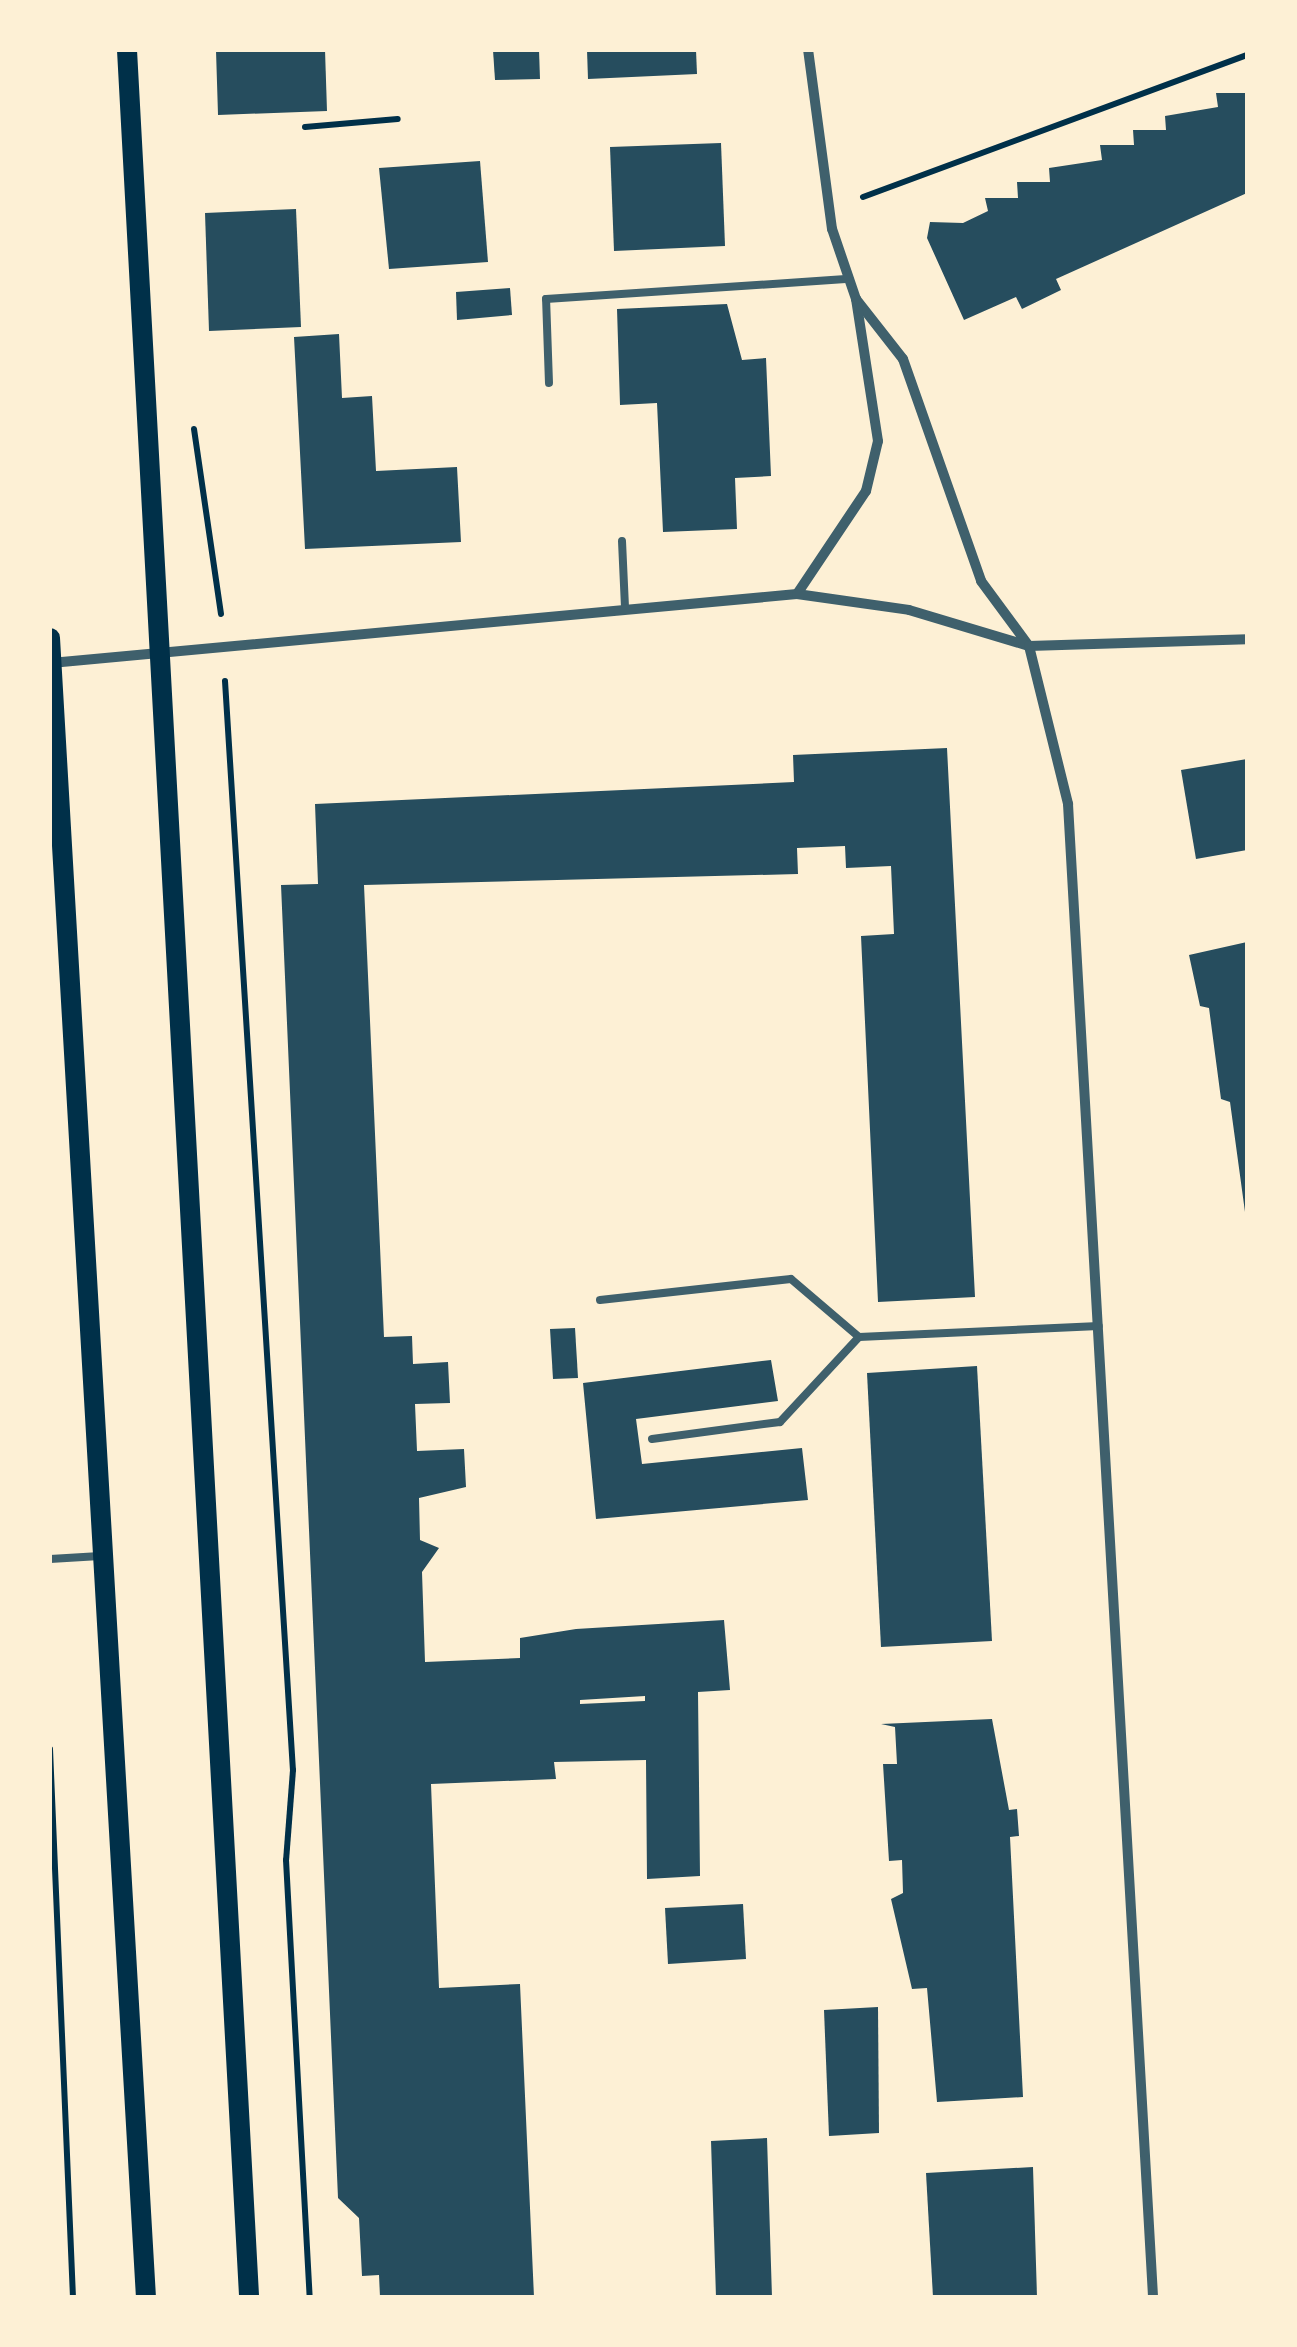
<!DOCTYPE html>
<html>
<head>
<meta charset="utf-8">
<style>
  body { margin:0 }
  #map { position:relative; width:1297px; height:2347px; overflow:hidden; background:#fdf0d5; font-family:"Open Sans",sans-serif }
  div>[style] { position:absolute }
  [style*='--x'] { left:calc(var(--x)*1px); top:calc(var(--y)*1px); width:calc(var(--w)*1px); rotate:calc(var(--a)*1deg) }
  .building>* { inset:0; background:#264d5e }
  .path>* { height:6px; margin:-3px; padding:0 3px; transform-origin:3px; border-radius:3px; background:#003049 }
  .service>* { height:8px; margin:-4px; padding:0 4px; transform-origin:4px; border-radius:4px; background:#3f606c }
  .minor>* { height:10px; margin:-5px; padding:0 5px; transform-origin:5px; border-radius:5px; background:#3f606c }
  .secondary>* { height:20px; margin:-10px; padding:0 10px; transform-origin:10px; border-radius:10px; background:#003049 }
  span { translate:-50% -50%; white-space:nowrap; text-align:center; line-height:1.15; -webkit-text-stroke:10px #fdf0d5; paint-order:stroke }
  .frame { position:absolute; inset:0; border:52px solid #fdf0d5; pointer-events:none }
</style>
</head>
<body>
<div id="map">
  <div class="building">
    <i style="clip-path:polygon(216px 50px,325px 50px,327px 111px,218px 115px)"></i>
    <i style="clip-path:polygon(493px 50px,539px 50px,540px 79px,495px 80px)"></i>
    <i style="clip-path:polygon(587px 50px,696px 50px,697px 74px,588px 79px)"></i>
    <i style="clip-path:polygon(1216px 93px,1247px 93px,1247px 193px,1056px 279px,1061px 290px,1022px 309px,1016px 297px,964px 320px,927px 238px,930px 222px,963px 223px,988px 211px,985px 198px,1018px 198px,1017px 182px,1050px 182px,1049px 168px,1102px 160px,1100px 145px,1134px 145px,1133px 130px,1166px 130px,1165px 116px,1218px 107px)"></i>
    <i style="clip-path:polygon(721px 143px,725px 246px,614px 251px,610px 147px)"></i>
    <i style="clip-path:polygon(480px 161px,488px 262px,389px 269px,379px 168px)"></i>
    <i style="clip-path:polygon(296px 209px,301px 327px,209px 331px,205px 213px)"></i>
    <i style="clip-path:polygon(510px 288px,512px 315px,457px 320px,456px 292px)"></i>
    <i style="clip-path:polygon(727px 304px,742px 360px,766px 358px,771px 476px,735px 478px,737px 529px,663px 532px,657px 403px,620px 405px,617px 309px)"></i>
    <i style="clip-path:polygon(339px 334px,342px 398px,372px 396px,376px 471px,457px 467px,461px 542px,305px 549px,294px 337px)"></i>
    <i style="clip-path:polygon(evenodd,947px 748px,975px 1297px,878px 1302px,861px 936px,894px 934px,891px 866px,846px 868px,845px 846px,797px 848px,798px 874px,364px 885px,384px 1337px,412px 1336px,413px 1364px,448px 1362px,450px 1403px,415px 1404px,417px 1451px,464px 1449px,466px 1487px,419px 1498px,420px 1540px,439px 1548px,422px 1572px,425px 1662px,520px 1658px,520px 1638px,576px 1629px,724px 1620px,730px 1690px,698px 1692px,700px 1876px,647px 1879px,646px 1760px,554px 1762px,556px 1779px,431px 1784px,439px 1988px,520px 1984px,534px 2297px,380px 2297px,379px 2275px,362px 2276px,359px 2218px,338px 2198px,281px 885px,318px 884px,315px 804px,794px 782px,793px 755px,947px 748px,645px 1696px,645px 1701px,580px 1704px,580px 1700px,645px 1696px)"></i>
    <i style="clip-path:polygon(1247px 759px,1247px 850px,1196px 859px,1181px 770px)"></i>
    <i style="clip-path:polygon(1247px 942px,1247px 1212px,1245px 1212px,1230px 1102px,1221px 1099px,1209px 1008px,1200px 1006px,1189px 955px)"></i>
    <i style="clip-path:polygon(575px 1328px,578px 1378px,553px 1379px,550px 1329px)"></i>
    <i style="clip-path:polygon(771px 1360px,778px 1401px,636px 1419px,642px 1464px,802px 1448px,808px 1500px,596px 1519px,583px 1383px)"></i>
    <i style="clip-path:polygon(977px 1366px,992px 1641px,881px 1647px,867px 1373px)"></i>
    <i style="clip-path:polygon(992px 1719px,1009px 1810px,1017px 1809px,1019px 1836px,1010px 1837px,1023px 2097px,937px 2102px,927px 1988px,912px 1989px,891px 1899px,903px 1893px,902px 1860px,889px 1861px,883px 1764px,897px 1764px,895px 1727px,881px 1724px)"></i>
    <i style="clip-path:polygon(743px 1904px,746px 1959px,668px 1964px,665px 1908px)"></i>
    <i style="clip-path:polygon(878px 2007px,879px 2133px,829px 2136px,824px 2010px)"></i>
    <i style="clip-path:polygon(767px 2138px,772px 2297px,716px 2297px,711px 2141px)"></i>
    <i style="clip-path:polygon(1033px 2167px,1037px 2297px,933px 2297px,926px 2173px)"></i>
  </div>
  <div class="path">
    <i style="--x:305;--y:127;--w:93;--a:-4.9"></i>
    <i style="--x:863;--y:197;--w:409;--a:-20.3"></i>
    <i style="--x:194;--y:429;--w:187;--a:81.7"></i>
    <i style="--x:225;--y:681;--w:1091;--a:86.43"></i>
    <i style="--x:293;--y:1770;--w:90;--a:94.4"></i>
    <i style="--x:286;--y:1860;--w:438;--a:86.9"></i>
    <i style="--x:50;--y:1749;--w:548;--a:87.6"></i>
  </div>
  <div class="service">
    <i style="--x:549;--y:383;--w:84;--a:-92"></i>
    <i style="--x:546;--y:299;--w:304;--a:-3.8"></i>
    <i style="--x:622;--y:541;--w:65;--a:87.4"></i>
    <i style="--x:600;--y:1300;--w:192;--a:-6.3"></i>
    <i style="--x:791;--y:1279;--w:89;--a:40.5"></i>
    <i style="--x:859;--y:1337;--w:240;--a:-2.6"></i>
    <i style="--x:652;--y:1439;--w:129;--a:-7.6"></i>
    <i style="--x:780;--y:1422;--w:116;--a:-47.1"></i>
    <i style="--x:50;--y:1559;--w:50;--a:-3.4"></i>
  </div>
  <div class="minor">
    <i style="--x:856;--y:299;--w:76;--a:51.9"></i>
    <i style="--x:903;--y:359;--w:235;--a:70.6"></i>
    <i style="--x:981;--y:581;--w:81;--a:53.6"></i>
    <i style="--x:1029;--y:646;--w:163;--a:76.1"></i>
    <i style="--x:1068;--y:804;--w:1495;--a:86.74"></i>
    <i style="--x:797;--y:594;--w:124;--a:-56.2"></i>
    <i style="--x:866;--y:491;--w:51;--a:-76.5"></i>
    <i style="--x:878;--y:441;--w:144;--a:-98.8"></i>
    <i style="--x:856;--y:299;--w:74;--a:-108.9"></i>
    <i style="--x:832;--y:229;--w:181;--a:-97.6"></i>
    <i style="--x:51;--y:663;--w:749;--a:-5.28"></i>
    <i style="--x:797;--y:594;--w:113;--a:8.1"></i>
    <i style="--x:909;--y:610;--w:125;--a:16.7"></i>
    <i style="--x:1029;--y:646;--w:218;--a:-1.8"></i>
  </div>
  <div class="secondary">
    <i style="--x:127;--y:50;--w:2250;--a:86.89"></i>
    <i style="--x:50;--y:638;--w:1662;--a:86.69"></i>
  </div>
  <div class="frame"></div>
</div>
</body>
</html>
